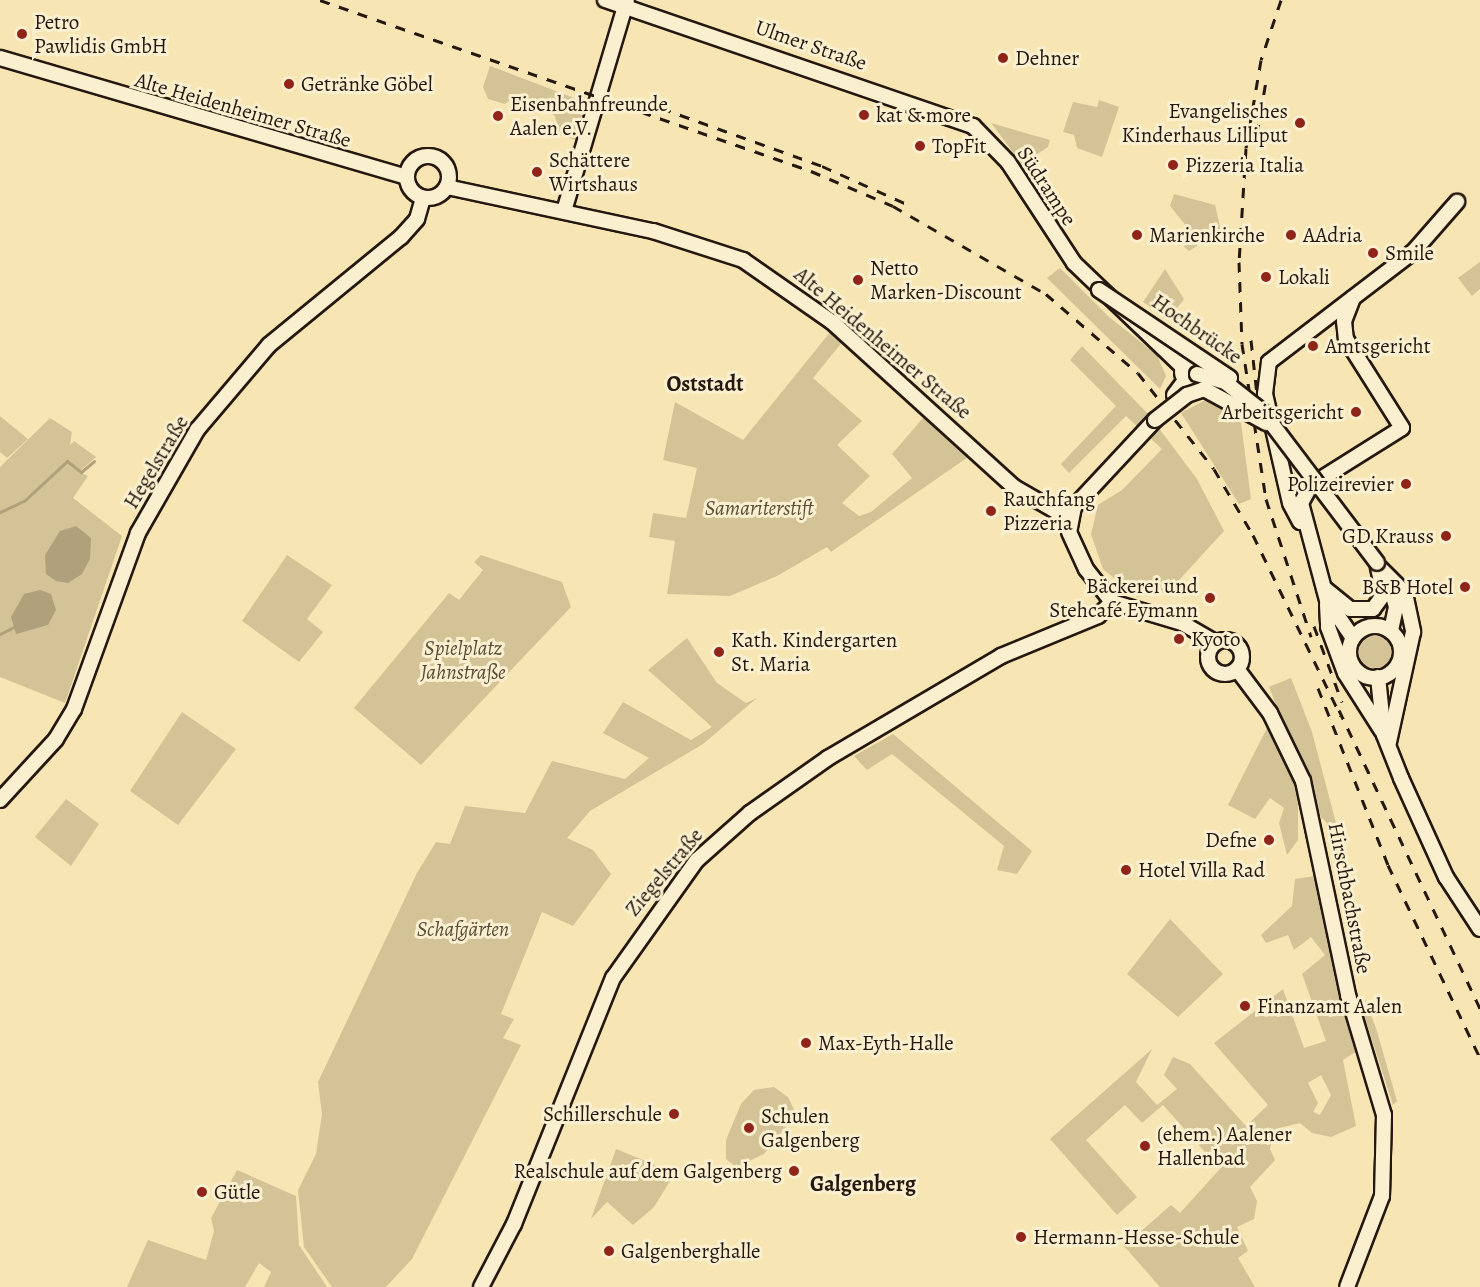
<!DOCTYPE html>
<html>
<head>
<meta charset="utf-8">
<style>
  body { margin:0 }
  #map { position:relative; width:1480px; height:1287px; overflow:hidden; background:#f7e6b3; font-family:Alegreya,serif }
  div>[style] { position:absolute }
  [style*='--x'] { left:calc(var(--x)*1px); top:calc(var(--y)*1px); width:calc(var(--w)*1px); rotate:calc(var(--a)*1deg) }
  .green>* { inset:0; background:#d3c397 }
  .round { border-radius:50% }
  .water>* { inset:0; background:#b0a07c }
  .stream>* { height:3px; margin:-1.5px; padding:0 1.5px; transform-origin:1.5px; border-radius:1.5px; background:#b0a07c }
  .roads { filter:drop-shadow(2px 0 #251810) drop-shadow(-2px 0 #251810) drop-shadow(0 2px #251810) drop-shadow(0 -2px #251810) }
  .secondary>* { height:14px; margin:-7px; padding:0 7px; transform-origin:7px; border-radius:7px; background:#faefce }
  .secondary>.ring { margin:-7px; padding:0; box-sizing:content-box; background:none; border:14px solid #faefce; border-radius:50% }
  .rail>* { height:3px; margin-top:-1.5px; transform-origin:0; background:repeating-linear-gradient(90deg,#251810 0 10px,transparent 0 20px) }
  .bridges { filter:drop-shadow(2px 0 #251810) drop-shadow(-2px 0 #251810) drop-shadow(0 2px #251810) drop-shadow(0 -2px #251810) }
  .secondary-bridge>* { height:14px; margin:-7px; padding:0 7px; transform-origin:7px; border-radius:7px; background:#faefce }
  .dots>* { width:16px; height:16px; translate:-50% -50%; box-sizing:border-box; border:3px solid #faefce; border-radius:50% }
  span { translate:-50% -50%; white-space:nowrap; text-align:center; line-height:1.15; -webkit-text-stroke:6px #faefce; paint-order:stroke }
  .poi-label { font-size:21px; color:#251810 }
  .left { translate:0 -50%; text-align:left }
  .right { translate:-100% -50%; text-align:right }
  .street-label { font-size:21px; color:#251810 }
  .park-label { font-size:21px; color:#594b38; font-style:italic }
  .neighbourhood-label { font-size:22px; color:#251810; font-weight:700 }
</style>
</head>
<body>
<div id="map">
  <div class="green">
    <i style="clip-path:polygon(490px 66px,590px 104px,579px 141px,560px 135px,555px 116px,515px 96px,505px 104px,488px 99px,483px 87px)"></i>
    <i style="clip-path:polygon(1099px 100px,1119px 107px,1102px 157px,1077px 148px,1074px 135px,1063px 132px,1073px 102px,1097px 107px)"></i>
    <i style="clip-path:polygon(991px 123px,1050px 140px,1048px 147px,1022px 164px)"></i>
    <i style="clip-path:polygon(1174px 194px,1215px 205px,1221px 231px,1189px 251px,1180px 243px,1192px 233px,1170px 206px)"></i>
    <i style="clip-path:polygon(1480px 262px,1480px 289px,1472px 296px,1458px 278px)"></i>
    <i style="clip-path:polygon(1060px 268px,1109px 317px,1157px 355px,1166px 376px,1160px 389px,1047px 278px)"></i>
    <i style="clip-path:polygon(1165px 269px,1184px 299px,1169px 319px,1143px 302px)"></i>
    <i style="clip-path:polygon(831px 331px,844px 340px,813px 378px,862px 421px,837px 445px,870px 476px,842px 503px,859px 516px,871px 512px,912px 478px,892px 454px,929px 411px,974px 453px,831px 552px,827px 547px,777px 576px,730px 596px,667px 594px,675px 541px,649px 537px,653px 513px,686px 518px,697px 468px,663px 460px,675px 402px,743px 440px)"></i>
    <i style="clip-path:polygon(1082px 346px,1149px 415px,1197px 479px,1224px 531px,1169px 591px,1137px 597px,1103px 569px,1091px 534px,1098px 505px,1122px 490px,1162px 449px,1126px 416px,1069px 473px,1061px 464px,1116px 406px,1070px 360px)"></i>
    <i style="clip-path:polygon(1207px 399px,1241px 423px,1251px 499px,1239px 504px,1181px 413px)"></i>
    <i style="clip-path:polygon(0 416px,28px 439px,7px 458px,0 452px)"></i>
    <i style="clip-path:polygon(50px 418px,72px 432px,70px 445px,74px 441px,96px 457px,79px 472px,88px 476px,73px 498px,122px 536px,65px 703px,0 677px,0 467px)"></i>
    <i style="clip-path:polygon(287px 555px,332px 585px,307px 619px,323px 632px,299px 662px,242px 621px)"></i>
    <i style="clip-path:polygon(481px 555px,562px 582px,571px 607px,421px 765px,354px 708px,449px 593px,459px 600px,483px 570px,474px 562px)"></i>
    <i class="round" style="left:1359px;top:636px;width:32px;height:32px"></i>
    <i style="clip-path:polygon(687px 638px,717px 683px,746px 703px,757px 698px,703px 744px,590px 811px,567px 838px,593px 850px,611px 874px,573px 926px,542px 912px,501px 1014px,514px 1019px,503px 1038px,521px 1045px,412px 1259px,386px 1287px,332px 1287px,304px 1247px,298px 1190px,316px 1154px,322px 1114px,318px 1082px,417px 873px,436px 842px,450px 844px,465px 806px,525px 813px,552px 761px,625px 779px,649px 758px,603px 733px,623px 702px,691px 740px,712px 727px,648px 670px)"></i>
    <i style="clip-path:polygon(1291px 678px,1312px 732px,1336px 823px,1330px 826px,1321px 817px,1269px 687px)"></i>
    <i style="clip-path:polygon(182px 712px,236px 749px,178px 825px,130px 791px)"></i>
    <i style="clip-path:polygon(1270px 722px,1298px 779px,1298px 840px,1287px 855px,1279px 823px,1284px 808px,1270px 798px,1255px 819px,1228px 805px)"></i>
    <i style="clip-path:polygon(893px 734px,1032px 851px,1017px 874px,997px 870px,1004px 846px,892px 754px,867px 770px,854px 756px)"></i>
    <i style="clip-path:polygon(66px 799px,99px 824px,71px 866px,35px 837px)"></i>
    <i style="clip-path:polygon(evenodd,1321px 875px,1360px 1049px,1343px 1060px,1356px 1126px,1331px 1137px,1312px 1133px,1300px 1123px,1275px 1129px,1270px 1149px,1275px 1160px,1250px 1187px,1257px 1201px,1254px 1219px,1237px 1227px,1248px 1251px,1238px 1258px,1255px 1287px,1160px 1287px,1124px 1246px,1171px 1205px,1180px 1213px,1228px 1160px,1219px 1151px,1205px 1152px,1163px 1105px,1142px 1123px,1125px 1105px,1086px 1140px,1137px 1197px,1117px 1215px,1050px 1139px,1152px 1049px,1136px 1082px,1157px 1105px,1177px 1089px,1164px 1075px,1173px 1057px,1190px 1064px,1246px 1126px,1268px 1105px,1214px 1043px,1283px 989px,1304px 1048px,1326px 1041px,1302px 974px,1325px 955px,1311px 937px,1294px 950px,1288px 935px,1266px 943px,1261px 935px,1292px 906px,1295px 879px,1321px 875px,1321px 1075px,1331px 1095px,1320px 1115px,1313px 1112px,1318px 1103px,1308px 1083px,1321px 1075px)"></i>
    <i style="clip-path:polygon(1170px 919px,1223px 974px,1178px 1017px,1127px 974px)"></i>
    <i style="clip-path:polygon(1359px 1000px,1365px 1000px,1376px 1028px,1397px 1101px,1393px 1105px)"></i>
    <i style="clip-path:polygon(774px 1087px,788px 1097px,796px 1114px,764px 1154px,736px 1167px,726px 1159px,726px 1140px,741px 1104px,754px 1090px)"></i>
    <i style="clip-path:polygon(616px 1149px,675px 1173px,654px 1207px,633px 1225px,607px 1202px,591px 1219px)"></i>
    <i style="clip-path:polygon(237px 1170px,296px 1196px,299px 1245px,327px 1287px,264px 1287px,271px 1272px,259px 1263px,245px 1287px,127px 1287px,148px 1240px,206px 1260px,214px 1231px,211px 1218px)"></i>
  </div>
  <div class="water">
    <i style="clip-path:polygon(76px 526px,91px 538px,90px 559px,82px 574px,68px 583px,56px 581px,46px 574px,45px 555px,60px 531px)"></i>
    <i style="clip-path:polygon(40px 590px,51px 594px,56px 610px,48px 625px,16px 634px,11px 617px,24px 594px)"></i>
  </div>
  <div class="stream">
    <i style="--x:0;--y:512;--w:26;--a:-25"></i>
    <i style="--x:24;--y:501;--w:59;--a:-42.9"></i>
    <i style="--x:67;--y:461;--w:18;--a:38"></i>
    <i style="--x:81;--y:472;--w:17;--a:-40"></i>
    <i style="--x:0;--y:634;--w:16;--a:-27"></i>
  </div>
  <div class="roads">
    <div class="secondary">
      <i style="--x:605;--y:0;--w:389;--a:18.9"></i>
      <i style="--x:973;--y:126;--w:50;--a:45.8"></i>
      <i style="--x:1008;--y:162;--w:121;--a:56.8"></i>
      <i style="--x:1074;--y:263;--w:151;--a:43.7"></i>
      <i style="--x:0;--y:58;--w:423;--a:16.3"></i>
      <i class="ring" style="left:407px;top:156px;width:28px;height:28px"></i>
      <i style="--x:447;--y:187;--w:211;--a:12.1"></i>
      <i style="--x:653;--y:231;--w:95;--a:17.9"></i>
      <i style="--x:743;--y:260;--w:108;--a:34.9"></i>
      <i style="--x:832;--y:322;--w:246;--a:42.2"></i>
      <i style="--x:1014;--y:487;--w:62;--a:29.9"></i>
      <i style="--x:564;--y:211;--w:220;--a:-73.4"></i>
      <i style="--x:1353;--y:298;--w:25;--a:111"></i>
      <i style="--x:1344;--y:321;--w:18;--a:84"></i>
      <i style="--x:1346;--y:339;--w:105;--a:57.8"></i>
      <i style="--x:1402;--y:428;--w:107;--a:147.9"></i>
      <i style="--x:1311;--y:485;--w:21;--a:119"></i>
      <i style="--x:1301;--y:503;--w:100;--a:75"></i>
      <i style="--x:1327;--y:600;--w:46;--a:55.6"></i>
      <i class="ring" style="left:1182px;top:364px;width:2px;height:2px"></i>
      <i style="--x:1174;--y:395;--w:20;--a:-53"></i>
      <i style="--x:1155;--y:420;--w:119;--a:133"></i>
      <i style="--x:1074;--y:507;--w:25;--a:101"></i>
      <i style="--x:1069;--y:532;--w:41;--a:65.3"></i>
      <i style="--x:1086;--y:569;--w:42;--a:51.8"></i>
      <i style="--x:1112;--y:602;--w:73;--a:16.7"></i>
      <i style="--x:1182;--y:623;--w:39;--a:30"></i>
      <i style="--x:1300;--y:522;--w:21;--a:-118"></i>
      <i style="--x:1290;--y:503;--w:112;--a:-102.9"></i>
      <i style="--x:1265;--y:394;--w:32;--a:-83"></i>
      <i style="--x:1269;--y:362;--w:181;--a:-37.4"></i>
      <i style="--x:1413;--y:252;--w:67;--a:-48.7"></i>
      <i style="--x:1380;--y:568;--w:35;--a:45"></i>
      <i style="--x:1405;--y:593;--w:40;--a:78"></i>
      <i style="--x:1413;--y:632;--w:113;--a:102.3"></i>
      <i style="--x:1387;--y:577;--w:31;--a:73"></i>
      <i style="--x:1396;--y:607;--w:25;--a:102"></i>
      <i style="--x:1324;--y:588;--w:33;--a:39"></i>
      <i style="--x:1350;--y:609;--w:23;--a:0"></i>
      <i style="--x:1373;--y:609;--w:19;--a:-54"></i>
      <i style="--x:1384;--y:594;--w:28;--a:-103"></i>
      <i style="--x:1327;--y:605;--w:22;--a:87"></i>
      <i style="--x:1328;--y:627;--w:49;--a:69.7"></i>
      <i style="--x:1345;--y:673;--w:69;--a:57.5"></i>
      <i class="ring" style="left:1349px;top:626px;width:38px;height:38px"></i>
      <i class="ring" style="left:1208px;top:640px;width:20px;height:20px"></i>
      <i style="--x:1237;--y:669;--w:55;--a:53.1"></i>
      <i style="--x:1270;--y:713;--w:76;--a:64.1"></i>
      <i style="--x:1303;--y:781;--w:219;--a:78.1"></i>
      <i style="--x:1348;--y:995;--w:125;--a:73.3"></i>
      <i style="--x:1384;--y:1115;--w:81;--a:91.4"></i>
      <i style="--x:1382;--y:1196;--w:97;--a:111"></i>
      <i style="--x:1378;--y:677;--w:58;--a:84.1"></i>
      <i style="--x:1384;--y:735;--w:46;--a:68.4"></i>
      <i style="--x:1401;--y:778;--w:109;--a:65.6"></i>
      <i style="--x:1446;--y:877;--w:62;--a:56.8"></i>
      <i style="--x:0;--y:800;--w:83;--a:-47.4"></i>
      <i style="--x:56;--y:739;--w:35;--a:-59"></i>
      <i style="--x:74;--y:709;--w:187;--a:-70"></i>
      <i style="--x:138;--y:533;--w:119;--a:-60.2"></i>
      <i style="--x:197;--y:430;--w:111;--a:-49.7"></i>
      <i style="--x:269;--y:345;--w:171;--a:-39.3"></i>
      <i style="--x:401;--y:237;--w:24;--a:-48"></i>
      <i style="--x:417;--y:219;--w:22;--a:-74"></i>
      <i style="--x:481;--y:1287;--w:71;--a:-62.4"></i>
      <i style="--x:514;--y:1224;--w:265;--a:-68.1"></i>
      <i style="--x:613;--y:978;--w:145;--a:-54.6"></i>
      <i style="--x:697;--y:860;--w:71;--a:-41.6"></i>
      <i style="--x:750;--y:813;--w:95;--a:-35.2"></i>
      <i style="--x:828;--y:758;--w:201;--a:-30.5"></i>
      <i style="--x:1001;--y:656;--w:105;--a:-22.4"></i>
      <i style="--x:1098;--y:616;--w:20;--a:-45"></i>
    </div>
  </div>
  <div class="rail">
    <i style="--x:320;--y:0;--w:520;--a:19.2"></i>
    <i style="--x:811;--y:171;--w:89;--a:23.1"></i>
    <i style="--x:893;--y:206;--w:177;--a:29.9"></i>
    <i style="--x:1046;--y:294;--w:121;--a:40.7"></i>
    <i style="--x:1138;--y:373;--w:122;--a:51.6"></i>
    <i style="--x:1214;--y:469;--w:77;--a:59.4"></i>
    <i style="--x:1253;--y:535;--w:201;--a:64.1"></i>
    <i style="--x:1281;--y:0;--w:63;--a:108.4"></i>
    <i style="--x:1261;--y:60;--w:89;--a:99.7"></i>
    <i style="--x:1246;--y:148;--w:114;--a:93.5"></i>
    <i style="--x:1239;--y:262;--w:82;--a:87.9"></i>
    <i style="--x:1242;--y:344;--w:157;--a:81.2"></i>
    <i style="--x:1266;--y:499;--w:145;--a:71.9"></i>
    <i style="--x:661;--y:108;--w:171;--a:19.8"></i>
    <i style="--x:822;--y:166;--w:95;--a:24.1"></i>
    <i style="--x:1257;--y:134;--w:54;--a:-80.4"></i>
    <i style="--x:1251;--y:340;--w:72;--a:83.7"></i>
    <i style="--x:1314;--y:626;--w:81;--a:69.8"></i>
    <i style="--x:1318;--y:688;--w:190;--a:68.4"></i>
    <i style="--x:1388;--y:865;--w:214;--a:64.5"></i>
    <i style="--x:1339;--y:710;--w:330;--a:64.7"></i>
  </div>
  <div class="bridges">
    <div class="secondary-bridge">
      <i style="--x:1099;--y:290;--w:158;--a:33.9"></i>
      <i style="--x:1197;--y:374;--w:29;--a:16"></i>
      <i style="--x:1225;--y:382;--w:48;--a:38.3"></i>
      <i style="--x:1263;--y:412;--w:189;--a:52.9"></i>
      <i style="--x:1155;--y:420;--w:41;--a:-38"></i>
      <i style="--x:1187;--y:395;--w:18;--a:-19"></i>
      <i style="--x:1204;--y:389;--w:71;--a:28.7"></i>
    </div>
  </div>
  <div class="dots">
    <i style="left:22px;top:34px;background:#8f2418"></i>
    <i style="left:1003px;top:58px;background:#8f2418"></i>
    <i style="left:289px;top:84px;background:#8f2418"></i>
    <i style="left:864px;top:115px;background:#8f2418"></i>
    <i style="left:498px;top:116px;background:#8f2418"></i>
    <i style="left:1300px;top:123px;background:#8f2418"></i>
    <i style="left:920px;top:146px;background:#8f2418"></i>
    <i style="left:1173px;top:165px;background:#8f2418"></i>
    <i style="left:537px;top:172px;background:#8f2418"></i>
    <i style="left:1137px;top:235px;background:#8f2418"></i>
    <i style="left:1291px;top:235px;background:#8f2418"></i>
    <i style="left:1373px;top:253px;background:#8f2418"></i>
    <i style="left:1266px;top:277px;background:#8f2418"></i>
    <i style="left:858px;top:280px;background:#8f2418"></i>
    <i style="left:1313px;top:346px;background:#8f2418"></i>
    <i style="left:1356px;top:412px;background:#8f2418"></i>
    <i style="left:1406px;top:484px;background:#8f2418"></i>
    <i style="left:991px;top:511px;background:#8f2418"></i>
    <i style="left:1446px;top:536px;background:#8f2418"></i>
    <i style="left:1465px;top:587px;background:#8f2418"></i>
    <i style="left:1210px;top:598px;background:#8f2418"></i>
    <i style="left:1179px;top:639px;background:#8f2418"></i>
    <i style="left:719px;top:652px;background:#8f2418"></i>
    <i style="left:1269px;top:840px;background:#8f2418"></i>
    <i style="left:1126px;top:870px;background:#8f2418"></i>
    <i style="left:1245px;top:1006px;background:#8f2418"></i>
    <i style="left:806px;top:1043px;background:#8f2418"></i>
    <i style="left:674px;top:1114px;background:#8f2418"></i>
    <i style="left:749px;top:1128px;background:#8f2418"></i>
    <i style="left:1145px;top:1146px;background:#8f2418"></i>
    <i style="left:794px;top:1171px;background:#8f2418"></i>
    <i style="left:202px;top:1192px;background:#8f2418"></i>
    <i style="left:1021px;top:1237px;background:#8f2418"></i>
    <i style="left:609px;top:1251px;background:#8f2418"></i>
  </div>
  <div class="poi-label">
    <span class="left" style="left:34px;top:34px">Petro<br>Pawlidis GmbH</span>
    <span class="left" style="left:1015px;top:58px">Dehner</span>
    <span class="left" style="left:301px;top:84px">Getränke Göbel</span>
    <span class="left" style="left:510px;top:116px">Eisenbahnfreunde<br>Aalen e.V.</span>
    <span class="right" style="left:1288px;top:123px">Evangelisches<br>Kinderhaus Lilliput</span>
    <span class="left" style="left:876px;top:115px">kat &amp; more</span>
    <span class="left" style="left:932px;top:146px">TopFit</span>
    <span class="left" style="left:549px;top:172px">Schättere<br>Wirtshaus</span>
    <span class="left" style="left:1185px;top:165px">Pizzeria Italia</span>
    <span class="left" style="left:1149px;top:235px">Marienkirche</span>
    <span class="left" style="left:1303px;top:235px">AAdria</span>
    <span class="left" style="left:1385px;top:253px">Smile</span>
    <span class="left" style="left:870px;top:280px">Netto<br>Marken-Discount</span>
    <span class="left" style="left:1278px;top:277px">Lokali</span>
    <span class="left" style="left:1325px;top:346px">Amtsgericht</span>
    <span class="right" style="left:1344px;top:412px">Arbeitsgericht</span>
    <span class="right" style="left:1394px;top:484px">Polizeirevier</span>
    <span class="left" style="left:1003px;top:511px">Rauchfang<br>Pizzeria</span>
    <span class="right" style="left:1434px;top:536px">GD Krauss</span>
    <span class="right" style="left:1198px;top:598px">Bäckerei und<br>Stehcafé Eymann</span>
    <span class="right" style="left:1453px;top:587px">B&amp;B Hotel</span>
    <span class="left" style="left:1191px;top:639px">Kyoto</span>
    <span class="left" style="left:731px;top:652px">Kath. Kindergarten<br>St. Maria</span>
    <span class="right" style="left:1257px;top:840px">Defne</span>
    <span class="left" style="left:1138px;top:870px">Hotel Villa Rad</span>
    <span class="left" style="left:1257px;top:1006px">Finanzamt Aalen</span>
    <span class="left" style="left:818px;top:1043px">Max-Eyth-Halle</span>
    <span class="right" style="left:662px;top:1114px">Schillerschule</span>
    <span class="left" style="left:761px;top:1128px">Schulen<br>Galgenberg</span>
    <span class="left" style="left:1157px;top:1146px">(ehem.) Aalener<br>Hallenbad</span>
    <span class="right" style="left:782px;top:1171px">Realschule auf dem Galgenberg</span>
    <span class="left" style="left:214px;top:1192px">Gütle</span>
    <span class="left" style="left:1033px;top:1237px">Hermann-Hesse-Schule</span>
    <span class="left" style="left:621px;top:1251px">Galgenberghalle</span>
  </div>
  <div class="street-label">
    <span style="left:811px;top:45px;rotate:19deg">Ulmer Straße</span>
    <span style="left:243px;top:110px;rotate:16deg">Alte Heidenheimer Straße</span>
    <span style="left:1047px;top:186px;rotate:57deg">Südrampe</span>
    <span style="left:1197px;top:329px;rotate:35deg">Hochbrücke</span>
    <span style="left:883px;top:343px;rotate:40deg">Alte Heidenheimer Straße</span>
    <span style="left:156px;top:462px;rotate:-59deg">Hegelstraße</span>
    <span style="left:664px;top:872px;rotate:-50deg">Ziegelstraße</span>
    <span style="left:1350px;top:898px;rotate:79deg">Hirschbachstraße</span>
  </div>
  <div class="park-label">
    <span style="left:759px;top:508px">Samariterstift</span>
    <span style="left:463px;top:660px">Spielplatz<br>Jahnstraße</span>
    <span style="left:463px;top:929px">Schafgärten</span>
  </div>
  <div class="neighbourhood-label">
    <span style="left:705px;top:385px">Oststadt</span>
    <span style="left:863px;top:1185px">Galgenberg</span>
  </div>
</div>
</body>
</html>
